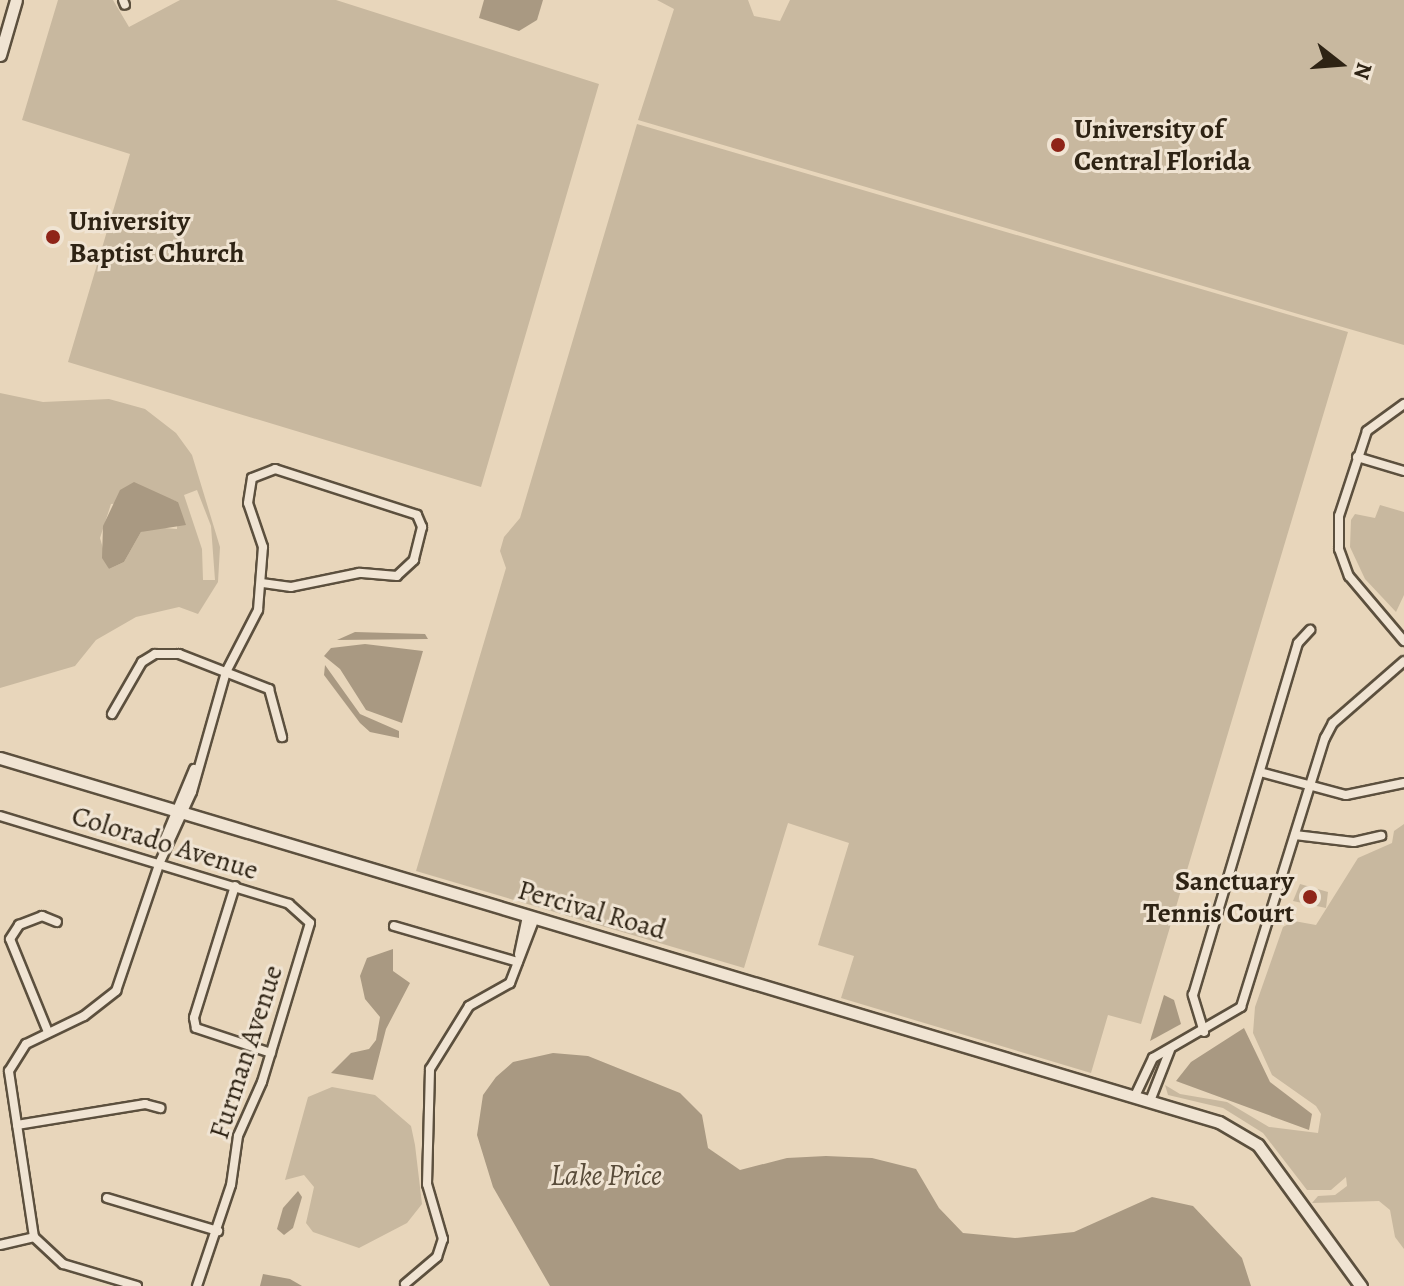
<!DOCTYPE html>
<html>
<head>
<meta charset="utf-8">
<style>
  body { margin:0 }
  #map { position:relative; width:1404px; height:1286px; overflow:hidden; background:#e8d6bb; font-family:Alegreya,serif }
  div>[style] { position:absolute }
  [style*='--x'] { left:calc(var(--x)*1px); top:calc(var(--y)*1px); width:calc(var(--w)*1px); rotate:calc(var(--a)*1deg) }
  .green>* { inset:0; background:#c8b89f }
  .water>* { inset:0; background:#a99982 }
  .roads { filter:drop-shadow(2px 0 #5c503e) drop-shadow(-2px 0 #5c503e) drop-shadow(0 2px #5c503e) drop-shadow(0 -2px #5c503e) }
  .street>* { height:8px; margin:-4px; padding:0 4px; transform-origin:4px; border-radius:4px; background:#f0e4d3 }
  .secondary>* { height:11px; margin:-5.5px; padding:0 5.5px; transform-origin:5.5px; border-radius:5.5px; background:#f0e4d3 }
  .dots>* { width:22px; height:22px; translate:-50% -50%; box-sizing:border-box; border:4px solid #f0e4d3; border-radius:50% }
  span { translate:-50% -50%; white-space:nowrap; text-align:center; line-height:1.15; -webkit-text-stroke:6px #f0e4d3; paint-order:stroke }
  .poi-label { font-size:28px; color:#2e2314; font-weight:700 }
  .left { translate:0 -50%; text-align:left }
  .right { translate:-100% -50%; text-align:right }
  .street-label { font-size:28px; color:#2e2314 }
  .water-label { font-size:30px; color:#594c3a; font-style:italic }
  .north { position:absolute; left:1300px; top:24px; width:80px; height:80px; -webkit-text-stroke:6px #f0e4d3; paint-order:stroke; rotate:107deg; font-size:22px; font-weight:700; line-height:32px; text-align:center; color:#2e2314 }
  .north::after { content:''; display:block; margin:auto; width:28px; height:36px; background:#2e2314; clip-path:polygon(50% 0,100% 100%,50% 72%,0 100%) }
</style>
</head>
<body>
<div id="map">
  <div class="green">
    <i style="clip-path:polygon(58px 0,113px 0,129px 27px,180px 0,336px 0,599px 84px,481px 487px,68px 362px,130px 154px,22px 120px)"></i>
    <i style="clip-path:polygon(657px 0,748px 0,754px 16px,780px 21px,790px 0,1404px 0,1404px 345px,638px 120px,674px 9px)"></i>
    <i style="clip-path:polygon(637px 124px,1348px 332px,1141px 1024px,1108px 1015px,1091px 1073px,841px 998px,854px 956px,818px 945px,849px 843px,788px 823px,744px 968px,416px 871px,506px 568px,500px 551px,504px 537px,520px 518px)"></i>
    <i style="clip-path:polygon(evenodd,0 393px,43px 402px,109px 399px,145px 409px,176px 433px,192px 455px,220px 547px,218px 582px,198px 614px,179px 607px,136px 617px,96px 640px,75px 666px,0 688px,0 393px,197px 490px,211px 526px,215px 580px,203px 580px,202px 549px,184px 495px,197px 490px,0 393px,170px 499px,178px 502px,177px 529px,151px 527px,141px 532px,124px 562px,109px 569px,100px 538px,111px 504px,170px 499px)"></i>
    <i style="clip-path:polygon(1380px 505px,1404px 512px,1404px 595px,1396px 612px,1365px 579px,1350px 547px,1351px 520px,1355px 514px,1375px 518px)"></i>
    <i style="clip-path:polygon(1404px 824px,1404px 1249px,1395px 1237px,1390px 1210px,1379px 1201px,1312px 1203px,1318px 1196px,1335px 1195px,1347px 1186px,1346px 1177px,1331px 1190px,1307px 1190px,1263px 1133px,1223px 1108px,1168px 1095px,1165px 1085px,1180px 1094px,1227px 1102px,1269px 1127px,1318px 1133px,1321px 1114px,1316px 1106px,1272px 1075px,1253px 1033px,1255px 1007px,1283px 927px,1294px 921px,1316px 925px,1358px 858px,1392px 843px,1394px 831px)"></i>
    <i style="clip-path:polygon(1300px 884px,1328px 892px,1326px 908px,1293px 901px)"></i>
    <i style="clip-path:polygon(332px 1087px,375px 1095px,411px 1126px,415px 1145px,422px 1204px,407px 1223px,359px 1248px,313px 1232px,306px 1223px,314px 1187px,304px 1175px,285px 1180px,308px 1097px)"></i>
  </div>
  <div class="water">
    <i style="clip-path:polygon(484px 0,543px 0,537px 20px,519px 31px,479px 18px)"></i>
    <i style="clip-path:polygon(134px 482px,178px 502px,186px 525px,141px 532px,124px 562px,109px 569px,102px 558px,103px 526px,120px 490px)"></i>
    <i style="clip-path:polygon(355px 632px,425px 634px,428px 639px,337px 640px)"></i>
    <i style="clip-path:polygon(365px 644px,423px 651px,402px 723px,366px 710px,340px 669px,324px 656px,331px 648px)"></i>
    <i style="clip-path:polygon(325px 665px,360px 714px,399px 731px,399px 738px,370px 732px,360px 723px,324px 675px)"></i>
    <i style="clip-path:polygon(393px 949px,393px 971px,410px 983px,386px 1029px,373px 1080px,331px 1073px,351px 1053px,369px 1049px,376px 1040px,380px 1017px,365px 999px,360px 976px,367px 958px)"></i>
    <i style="clip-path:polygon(1164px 995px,1174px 1000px,1181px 1024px,1150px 1041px)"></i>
    <i style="clip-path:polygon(1244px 1028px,1270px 1082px,1312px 1114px,1309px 1130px,1176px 1081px,1191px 1062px)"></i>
    <i style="clip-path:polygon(553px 1053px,588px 1056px,680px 1093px,702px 1115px,708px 1148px,740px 1170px,787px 1158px,826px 1156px,872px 1158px,916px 1169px,939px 1208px,963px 1233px,1015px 1238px,1074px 1232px,1152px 1197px,1193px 1206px,1242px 1258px,1251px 1286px,550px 1286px,493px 1187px,477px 1135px,483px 1095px,496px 1077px,513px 1062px)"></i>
    <i style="clip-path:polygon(298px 1191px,302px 1197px,293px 1228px,284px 1235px,277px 1229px,283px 1208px)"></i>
    <i style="clip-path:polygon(263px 1274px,290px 1279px,302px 1286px,260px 1286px)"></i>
  </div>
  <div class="roads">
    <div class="street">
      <i style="--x:123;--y:0;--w:5;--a:68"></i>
      <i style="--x:1404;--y:404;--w:46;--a:143.9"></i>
      <i style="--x:1367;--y:431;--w:89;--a:108.2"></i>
      <i style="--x:1339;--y:516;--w:33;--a:90"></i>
      <i style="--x:1339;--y:549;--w:29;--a:70"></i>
      <i style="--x:1349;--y:576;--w:85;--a:49.8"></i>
      <i style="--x:1357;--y:457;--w:49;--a:16.6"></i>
      <i style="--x:112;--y:714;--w:60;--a:-60"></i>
      <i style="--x:142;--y:662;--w:15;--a:-32"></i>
      <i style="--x:155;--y:654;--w:24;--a:0"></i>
      <i style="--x:179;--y:654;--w:97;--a:21.3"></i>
      <i style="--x:269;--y:689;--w:50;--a:74.8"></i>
      <i style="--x:1260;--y:772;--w:89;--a:15"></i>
      <i style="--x:1346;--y:795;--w:59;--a:-11.7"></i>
      <i style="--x:0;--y:816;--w:302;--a:16.9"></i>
      <i style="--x:289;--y:904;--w:28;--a:42"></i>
      <i style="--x:310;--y:923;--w:166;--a:106.8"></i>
      <i style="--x:262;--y:1082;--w:59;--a:114"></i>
      <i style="--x:238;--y:1136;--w:49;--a:98.1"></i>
      <i style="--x:231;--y:1185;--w:107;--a:108.6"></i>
      <i style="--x:1295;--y:835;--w:59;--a:6.8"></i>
      <i style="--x:1354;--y:842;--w:28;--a:-13"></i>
      <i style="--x:164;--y:841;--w:78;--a:-67.4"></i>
      <i style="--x:159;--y:864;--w:79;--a:-65.4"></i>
      <i style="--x:192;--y:792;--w:125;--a:-74.2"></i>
      <i style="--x:226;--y:672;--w:70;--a:-62.7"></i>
      <i style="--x:258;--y:610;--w:63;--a:-85.5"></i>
      <i style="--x:263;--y:547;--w:46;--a:-108.8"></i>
      <i style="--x:248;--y:503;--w:25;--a:-81"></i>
      <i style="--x:252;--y:478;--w:25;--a:-21"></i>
      <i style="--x:275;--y:469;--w:149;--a:17.9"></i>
      <i style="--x:417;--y:515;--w:13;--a:67"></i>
      <i style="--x:422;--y:527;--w:34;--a:104"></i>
      <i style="--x:414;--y:560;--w:23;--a:137"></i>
      <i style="--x:397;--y:576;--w:38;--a:-175"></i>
      <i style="--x:359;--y:573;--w:69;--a:168.4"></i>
      <i style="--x:291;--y:587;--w:28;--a:-172"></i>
      <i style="--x:235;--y:886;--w:138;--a:107.3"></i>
      <i style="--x:194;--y:1018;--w:10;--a:79"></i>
      <i style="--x:196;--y:1028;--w:79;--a:18.4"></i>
      <i style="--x:394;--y:926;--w:129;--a:16.2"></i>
      <i style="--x:519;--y:954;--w:39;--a:-78"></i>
      <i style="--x:48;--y:1032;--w:100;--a:-112.2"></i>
      <i style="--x:10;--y:939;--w:17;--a:-57"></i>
      <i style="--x:19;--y:925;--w:25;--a:-21"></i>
      <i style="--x:42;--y:916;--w:16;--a:22"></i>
      <i style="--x:1204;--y:1032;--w:39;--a:-107"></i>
      <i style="--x:1193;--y:995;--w:367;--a:-73.4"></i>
      <i style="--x:1298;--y:643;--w:18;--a:-47"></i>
      <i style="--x:1135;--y:1096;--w:42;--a:-64.7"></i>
      <i style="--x:1153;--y:1058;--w:102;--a:-30.1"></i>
      <i style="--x:1241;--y:1007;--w:282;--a:-72.7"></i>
      <i style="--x:1325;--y:738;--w:17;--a:-62"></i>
      <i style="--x:1333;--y:723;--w:94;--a:-41.1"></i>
      <i style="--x:1150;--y:1101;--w:55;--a:-68.6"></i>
      <i style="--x:17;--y:1125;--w:130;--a:-9.3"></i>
      <i style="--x:145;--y:1104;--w:16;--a:15"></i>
      <i style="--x:107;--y:1198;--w:116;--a:16.6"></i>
      <i style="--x:0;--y:1245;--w:35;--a:-13"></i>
      <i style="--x:405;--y:1284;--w:42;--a:-40.2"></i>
      <i style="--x:437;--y:1257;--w:19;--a:-72"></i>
      <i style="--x:443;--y:1239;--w:57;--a:-106.2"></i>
      <i style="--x:427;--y:1184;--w:115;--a:-88.5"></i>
      <i style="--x:430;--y:1069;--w:74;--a:-58.2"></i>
      <i style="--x:469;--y:1006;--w:47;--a:-29.3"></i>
      <i style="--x:510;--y:983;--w:70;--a:-69"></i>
      <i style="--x:137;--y:1286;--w:77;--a:-163.4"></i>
      <i style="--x:63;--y:1264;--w:40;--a:-137"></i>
      <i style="--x:34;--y:1237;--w:168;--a:-98.6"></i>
      <i style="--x:9;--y:1071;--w:32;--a:-58"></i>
      <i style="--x:26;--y:1044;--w:64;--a:-25.8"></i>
      <i style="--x:84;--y:1016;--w:41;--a:-38"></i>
      <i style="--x:116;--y:991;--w:136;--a:-71.2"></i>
    </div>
    <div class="secondary">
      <i style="--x:0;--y:55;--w:57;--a:-73.8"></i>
      <i style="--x:0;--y:758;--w:1272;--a:16.63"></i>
      <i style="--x:1219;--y:1122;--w:45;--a:30.5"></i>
      <i style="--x:1258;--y:1145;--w:175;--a:53.9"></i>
    </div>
  </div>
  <div class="dots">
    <i style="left:1058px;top:145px;background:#8f2418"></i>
    <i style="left:53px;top:237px;background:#8f2418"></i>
    <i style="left:1310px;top:897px;background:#8f2418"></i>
  </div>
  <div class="poi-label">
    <span class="left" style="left:1074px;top:145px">University of<br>Central Florida</span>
    <span class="left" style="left:69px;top:237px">University<br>Baptist Church</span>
    <span class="right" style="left:1294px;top:897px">Sanctuary<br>Tennis Court</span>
  </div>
  <div class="street-label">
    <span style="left:165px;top:843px;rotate:17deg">Colorado Avenue</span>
    <span style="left:592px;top:910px;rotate:16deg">Percival Road</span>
    <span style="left:246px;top:1052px;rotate:-72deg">Furman Avenue</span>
  </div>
  <div class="water-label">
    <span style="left:606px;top:1175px">Lake Price</span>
  </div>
  <div class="north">N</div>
</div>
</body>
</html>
